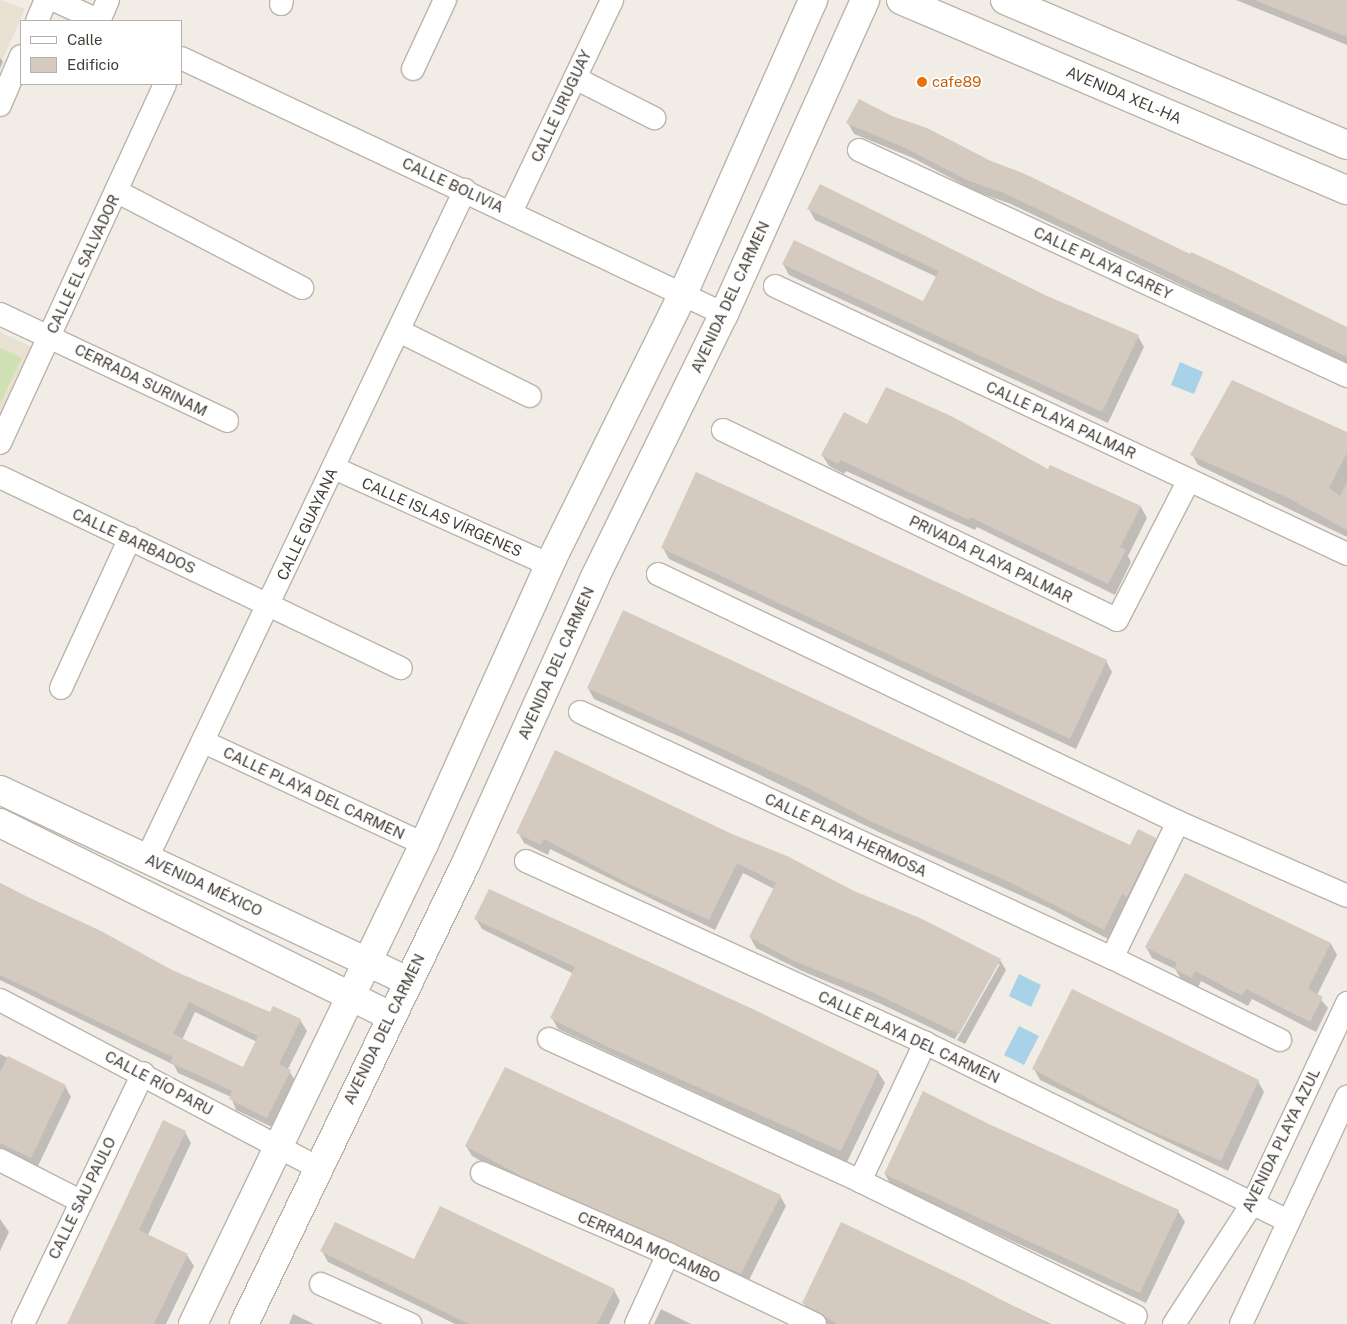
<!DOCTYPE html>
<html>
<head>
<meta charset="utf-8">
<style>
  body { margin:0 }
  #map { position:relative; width:1347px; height:1324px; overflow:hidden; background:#f1ede6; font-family:"Public Sans",sans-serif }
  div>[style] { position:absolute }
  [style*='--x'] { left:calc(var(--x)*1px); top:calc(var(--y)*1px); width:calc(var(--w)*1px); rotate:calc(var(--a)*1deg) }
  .education>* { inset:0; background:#e8e0d1 }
  .green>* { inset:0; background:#cfe1b3 }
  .water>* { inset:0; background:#a8d2e7 }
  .shadow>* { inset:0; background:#0003 }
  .building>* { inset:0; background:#d4cabf }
  .roads { filter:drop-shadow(1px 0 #bbb3a9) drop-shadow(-1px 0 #bbb3a9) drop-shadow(0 1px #bbb3a9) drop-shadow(0 -1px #bbb3a9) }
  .minor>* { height:22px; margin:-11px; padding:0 11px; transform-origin:11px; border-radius:11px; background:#fff }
  .tertiary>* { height:28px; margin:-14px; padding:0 14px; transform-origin:14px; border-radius:14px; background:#fff }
  .dots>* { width:14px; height:14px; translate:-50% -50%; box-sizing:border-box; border:2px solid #fff; border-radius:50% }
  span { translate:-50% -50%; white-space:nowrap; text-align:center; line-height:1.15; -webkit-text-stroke:4px #fff; paint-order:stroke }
  .food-label { font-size:15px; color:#c56008 }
  .left { translate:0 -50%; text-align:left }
  .street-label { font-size:15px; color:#433d36 }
  .legend { position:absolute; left:20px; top:20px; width:162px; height:65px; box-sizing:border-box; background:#fff; border:1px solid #b4b1af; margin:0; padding:6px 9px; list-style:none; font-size:15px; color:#433d36 }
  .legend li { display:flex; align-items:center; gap:10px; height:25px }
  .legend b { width:25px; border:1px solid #b4b1af }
</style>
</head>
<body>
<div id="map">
  <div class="education">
    <i style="clip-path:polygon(0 0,25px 9px,0 65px)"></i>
    <i style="clip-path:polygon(0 332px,32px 347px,0 416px)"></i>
  </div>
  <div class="green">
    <i style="clip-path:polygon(0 348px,22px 358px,0 403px)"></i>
  </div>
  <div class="water">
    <i style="clip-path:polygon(1180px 362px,1203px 372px,1194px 394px,1171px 385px)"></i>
    <i style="clip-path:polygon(1019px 974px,1041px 985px,1031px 1007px,1009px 996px)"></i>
    <i style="clip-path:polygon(1019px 1026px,1039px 1036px,1024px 1065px,1004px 1055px)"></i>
  </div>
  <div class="shadow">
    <i style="clip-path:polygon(1236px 0,1338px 0,1347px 4px,1347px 45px)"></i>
    <i style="clip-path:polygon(0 58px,3px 62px,0 69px)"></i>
    <i style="clip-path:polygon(892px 117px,1347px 330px,1347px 364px,1011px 204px,977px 192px,913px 158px,854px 134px,848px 123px)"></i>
    <i style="clip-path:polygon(809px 209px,1138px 336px,1144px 347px,1108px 423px,789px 275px,783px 264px,924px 302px,937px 277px,815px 220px)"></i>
    <i style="clip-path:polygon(868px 425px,1049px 471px,1051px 466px,1141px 507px,1147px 518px,1128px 556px,1131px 562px,1115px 595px,977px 527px,975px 530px,846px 471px,844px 474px,829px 466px,822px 455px)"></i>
    <i style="clip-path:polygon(1347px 434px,1347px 537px,1198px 465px,1192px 454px)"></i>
    <i style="clip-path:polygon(663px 548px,1106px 661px,1112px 672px,1076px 749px,669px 559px)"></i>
    <i style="clip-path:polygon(588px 688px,1130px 847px,1155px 839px,1161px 850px,1110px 940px,1049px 908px,881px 833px,683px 738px,594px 699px)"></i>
    <i style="clip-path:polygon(evenodd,556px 752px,1000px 960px,1006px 970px,965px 1044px,881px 1004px,802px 971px,756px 948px,750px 937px,774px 889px,743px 873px,715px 930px,550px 849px,548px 855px,524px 843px,518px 832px,556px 752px,997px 964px,1000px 964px,957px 1040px,955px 1039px,997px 964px)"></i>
    <i style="clip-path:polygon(1186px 874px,1331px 944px,1337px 955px,1317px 995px,1328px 1008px,1316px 1032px,1252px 999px,1248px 1006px,1201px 981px,1198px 988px,1181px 979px,1175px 969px,1152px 958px,1146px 947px)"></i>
    <i style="clip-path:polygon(evenodd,0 883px,171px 971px,270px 1014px,300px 1020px,307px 1031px,288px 1069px,296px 1082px,274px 1128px,236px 1110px,231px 1097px,178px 1073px,174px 1065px,0 980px,0 883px,195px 1012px,257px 1042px,244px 1069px,182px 1040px,195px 1012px)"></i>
    <i style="clip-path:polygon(476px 919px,878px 1072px,885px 1083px,847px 1162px,558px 1029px,552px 1018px,574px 974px,482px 929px)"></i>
    <i style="clip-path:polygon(0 1054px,65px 1086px,71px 1097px,37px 1168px,0 1150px)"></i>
    <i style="clip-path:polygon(1034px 1069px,1258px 1081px,1264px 1092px,1228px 1171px,1040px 1080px)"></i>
    <i style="clip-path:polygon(988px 1126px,1178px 1211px,1185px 1222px,1146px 1303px,891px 1185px,885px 1174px)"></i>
    <i style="clip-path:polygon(185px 1132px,191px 1143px,148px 1235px,187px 1255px,194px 1266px,166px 1324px,68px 1324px)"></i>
    <i style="clip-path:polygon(466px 1146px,780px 1196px,786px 1206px,747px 1284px,530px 1187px,472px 1156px)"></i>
    <i style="clip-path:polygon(0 1219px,9px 1232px,0 1251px)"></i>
    <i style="clip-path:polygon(841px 1224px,1051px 1324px,827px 1324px,810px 1314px,804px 1303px)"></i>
    <i style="clip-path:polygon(322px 1251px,415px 1260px,614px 1290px,620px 1301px,609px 1324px,455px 1324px,328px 1262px)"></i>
    <i style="clip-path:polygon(661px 1309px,691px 1324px,654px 1324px)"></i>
    <i style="clip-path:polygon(293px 1314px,314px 1324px,289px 1324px)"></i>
  </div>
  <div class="building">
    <i style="clip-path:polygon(1347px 0,1347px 37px,1257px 1px,1257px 0)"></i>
    <i style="clip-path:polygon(859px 99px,892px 116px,927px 128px,991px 161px,1025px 174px,1190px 254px,1191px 252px,1224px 267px,1347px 327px,1347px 357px,1004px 193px,969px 181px,905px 148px,846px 123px)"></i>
    <i style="clip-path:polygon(820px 184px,1047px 296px,1139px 335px,1102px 412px,782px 264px,794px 240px,923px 301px,939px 271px,807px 209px)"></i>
    <i style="clip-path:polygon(1232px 380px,1347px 432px,1347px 453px,1329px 488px,1340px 496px,1347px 482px,1347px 530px,1286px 497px,1190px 455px)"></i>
    <i style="clip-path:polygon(886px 387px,951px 416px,1048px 469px,1050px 465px,1141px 506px,1120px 547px,1126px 550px,1108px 584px,970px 517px,969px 520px,840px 460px,838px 464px,821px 455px,844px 412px,867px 424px)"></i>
    <i style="clip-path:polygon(696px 472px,1107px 660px,1070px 739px,661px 548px)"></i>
    <i style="clip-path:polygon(623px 610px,1130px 845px,1138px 829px,1156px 838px,1127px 897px,1122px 894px,1104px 930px,1009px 882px,874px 823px,806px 787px,587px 688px)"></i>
    <i style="clip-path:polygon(555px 750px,732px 834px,787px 856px,854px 891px,920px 918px,1001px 959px,959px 1034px,874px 993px,794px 961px,749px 937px,776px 883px,737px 863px,709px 920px,631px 885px,544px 839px,541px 845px,516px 833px)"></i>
    <i style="clip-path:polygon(1185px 873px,1331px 943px,1308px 989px,1323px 997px,1310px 1022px,1246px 989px,1242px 996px,1195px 971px,1192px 978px,1174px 969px,1177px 963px,1145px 947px)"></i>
    <i style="clip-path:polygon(evenodd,0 884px,101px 931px,172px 970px,270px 1012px,273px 1006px,301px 1019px,279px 1064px,291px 1070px,267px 1118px,229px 1099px,232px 1091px,170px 1062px,173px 1057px,0 975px,0 884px,189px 1002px,258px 1036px,243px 1067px,173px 1034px,189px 1002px)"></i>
    <i style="clip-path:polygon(489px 889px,755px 1010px,879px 1071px,841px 1151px,608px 1047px,550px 1018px,575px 967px,474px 919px)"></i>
    <i style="clip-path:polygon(1072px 989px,1259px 1080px,1221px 1161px,1142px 1127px,1032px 1069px)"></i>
    <i style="clip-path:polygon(8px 1056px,66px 1085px,31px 1158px,0 1143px,0 1072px)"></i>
    <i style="clip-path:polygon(505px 1067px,781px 1195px,741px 1274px,523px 1177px,465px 1146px)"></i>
    <i style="clip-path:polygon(923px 1091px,989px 1124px,1179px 1210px,1140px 1293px,884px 1174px)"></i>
    <i style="clip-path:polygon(163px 1120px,186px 1131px,139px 1230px,188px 1254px,154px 1324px,67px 1324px)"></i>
    <i style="clip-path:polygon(440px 1206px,615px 1289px,597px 1324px,469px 1324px,320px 1251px,335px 1222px,414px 1259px)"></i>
    <i style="clip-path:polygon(841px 1222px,965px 1281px,1048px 1324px,837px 1324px,802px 1303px)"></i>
  </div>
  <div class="roads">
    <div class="minor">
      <i style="--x:54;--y:0;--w:51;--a:24.5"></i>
      <i style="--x:281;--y:4;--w:4;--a:-76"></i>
      <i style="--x:37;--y:21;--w:23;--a:-67"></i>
      <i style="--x:99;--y:21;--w:23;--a:-67"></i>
      <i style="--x:181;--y:58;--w:600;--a:25.24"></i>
      <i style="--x:413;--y:69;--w:76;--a:-65.1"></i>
      <i style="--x:575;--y:78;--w:89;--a:26.9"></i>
      <i style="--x:0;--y:105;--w:53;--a:-66.8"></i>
      <i style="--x:859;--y:150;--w:538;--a:24.85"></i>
      <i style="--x:116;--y:191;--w:210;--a:27.5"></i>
      <i style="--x:511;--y:212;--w:235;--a:-64.5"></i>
      <i style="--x:775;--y:286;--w:632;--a:25.1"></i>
      <i style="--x:0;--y:314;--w:251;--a:25.2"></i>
      <i style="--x:399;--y:331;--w:146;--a:26.4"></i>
      <i style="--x:723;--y:430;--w:437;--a:25.7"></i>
      <i style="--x:1117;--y:620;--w:157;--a:-62.8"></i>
      <i style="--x:0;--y:443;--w:395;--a:-65.3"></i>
      <i style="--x:334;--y:468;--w:237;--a:24.2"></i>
      <i style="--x:0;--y:477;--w:444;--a:25.5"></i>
      <i style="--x:658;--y:574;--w:576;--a:25.5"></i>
      <i style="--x:1178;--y:822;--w:184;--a:23.6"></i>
      <i style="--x:61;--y:688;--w:165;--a:-65.3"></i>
      <i style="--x:580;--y:712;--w:586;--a:24.82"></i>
      <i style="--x:1112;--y:958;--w:187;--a:26"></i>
      <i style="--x:204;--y:742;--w:242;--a:24.9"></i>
      <i style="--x:147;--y:858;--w:740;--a:-64.54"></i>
      <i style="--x:526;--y:861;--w:439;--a:24.5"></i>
      <i style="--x:925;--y:1043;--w:405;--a:26.1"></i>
      <i style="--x:1112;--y:958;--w:151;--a:-64.1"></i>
      <i style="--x:0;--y:1000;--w:360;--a:27.8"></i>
      <i style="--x:549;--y:1039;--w:342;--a:24.5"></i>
      <i style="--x:860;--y:1181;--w:307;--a:26.1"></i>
      <i style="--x:0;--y:1160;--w:90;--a:27.1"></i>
      <i style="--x:482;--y:1173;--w:203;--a:23.5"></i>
      <i style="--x:668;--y:1254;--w:163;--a:25.5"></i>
      <i style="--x:860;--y:1181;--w:153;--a:-64.8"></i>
      <i style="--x:321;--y:1284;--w:98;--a:24.2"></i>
      <i style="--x:23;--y:1324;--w:278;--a:-64.4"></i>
      <i style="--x:636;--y:1324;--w:77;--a:-65.4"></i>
      <i style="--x:1174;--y:1324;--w:147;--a:-57"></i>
      <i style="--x:1254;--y:1201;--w:219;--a:-64.8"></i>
      <i style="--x:1241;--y:1324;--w:251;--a:-65"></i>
    </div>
    <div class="tertiary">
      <i style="--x:901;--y:0;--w:485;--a:23.1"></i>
      <i style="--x:1005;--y:0;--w:371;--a:23"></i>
      <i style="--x:0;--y:790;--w:450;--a:25.1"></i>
      <i style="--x:0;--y:823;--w:436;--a:26.3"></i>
      <i style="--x:193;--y:1324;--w:533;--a:-64.3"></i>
      <i style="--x:424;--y:844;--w:312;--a:-65.8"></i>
      <i style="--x:552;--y:559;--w:293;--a:-63.7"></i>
      <i style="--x:682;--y:296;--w:324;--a:-66.1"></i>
      <i style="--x:244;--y:1324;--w:512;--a:-64.29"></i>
      <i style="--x:466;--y:863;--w:312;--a:-65.7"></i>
      <i style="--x:594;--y:579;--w:295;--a:-63.9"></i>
      <i style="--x:724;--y:314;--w:344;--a:-65.8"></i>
    </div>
  </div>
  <div class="dots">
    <i style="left:922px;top:82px;background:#e8710a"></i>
  </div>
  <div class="food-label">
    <span class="left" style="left:932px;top:82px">cafe89</span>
  </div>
  <div class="street-label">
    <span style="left:1124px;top:95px;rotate:23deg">AVENIDA XEL-HA</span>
    <span style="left:561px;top:106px;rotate:-65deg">CALLE URUGUAY</span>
    <span style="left:453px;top:185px;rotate:25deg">CALLE BOLIVIA</span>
    <span style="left:1103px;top:263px;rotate:25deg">CALLE PLAYA CAREY</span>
    <span style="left:83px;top:264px;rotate:-65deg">CALLE EL SALVADOR</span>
    <span style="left:730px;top:297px;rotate:-65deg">AVENIDA DEL CARMEN</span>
    <span style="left:141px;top:380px;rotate:26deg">CERRADA SURINAM</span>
    <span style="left:1061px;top:420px;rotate:25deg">CALLE PLAYA PALMAR</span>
    <span style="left:442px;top:517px;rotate:24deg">CALLE ISLAS VÍRGENES</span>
    <span style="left:307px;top:524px;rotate:-65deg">CALLE GUAYANA</span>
    <span style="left:134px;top:541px;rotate:25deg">CALLE BARBADOS</span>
    <span style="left:991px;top:559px;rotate:26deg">PRIVADA PLAYA PALMAR</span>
    <span style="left:556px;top:663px;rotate:-66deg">AVENIDA DEL CARMEN</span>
    <span style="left:314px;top:793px;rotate:25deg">CALLE PLAYA DEL CARMEN</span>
    <span style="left:846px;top:835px;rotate:25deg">CALLE PLAYA HERMOSA</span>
    <span style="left:204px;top:885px;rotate:25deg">AVENIDA MÉXICO</span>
    <span style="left:384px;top:1029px;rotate:-64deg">AVENIDA DEL CARMEN</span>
    <span style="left:909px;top:1037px;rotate:25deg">CALLE PLAYA DEL CARMEN</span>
    <span style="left:159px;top:1083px;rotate:28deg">CALLE RÍO PARU</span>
    <span style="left:1281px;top:1140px;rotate:-64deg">AVENIDA PLAYA AZUL</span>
    <span style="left:82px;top:1198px;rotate:-64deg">CALLE SAU PAULO</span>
    <span style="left:649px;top:1247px;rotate:24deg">CERRADA MOCAMBO</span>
  </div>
  <ul class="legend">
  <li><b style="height:6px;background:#fff"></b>Calle</li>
  <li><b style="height:14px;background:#d4cabf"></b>Edificio</li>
  </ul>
</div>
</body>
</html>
